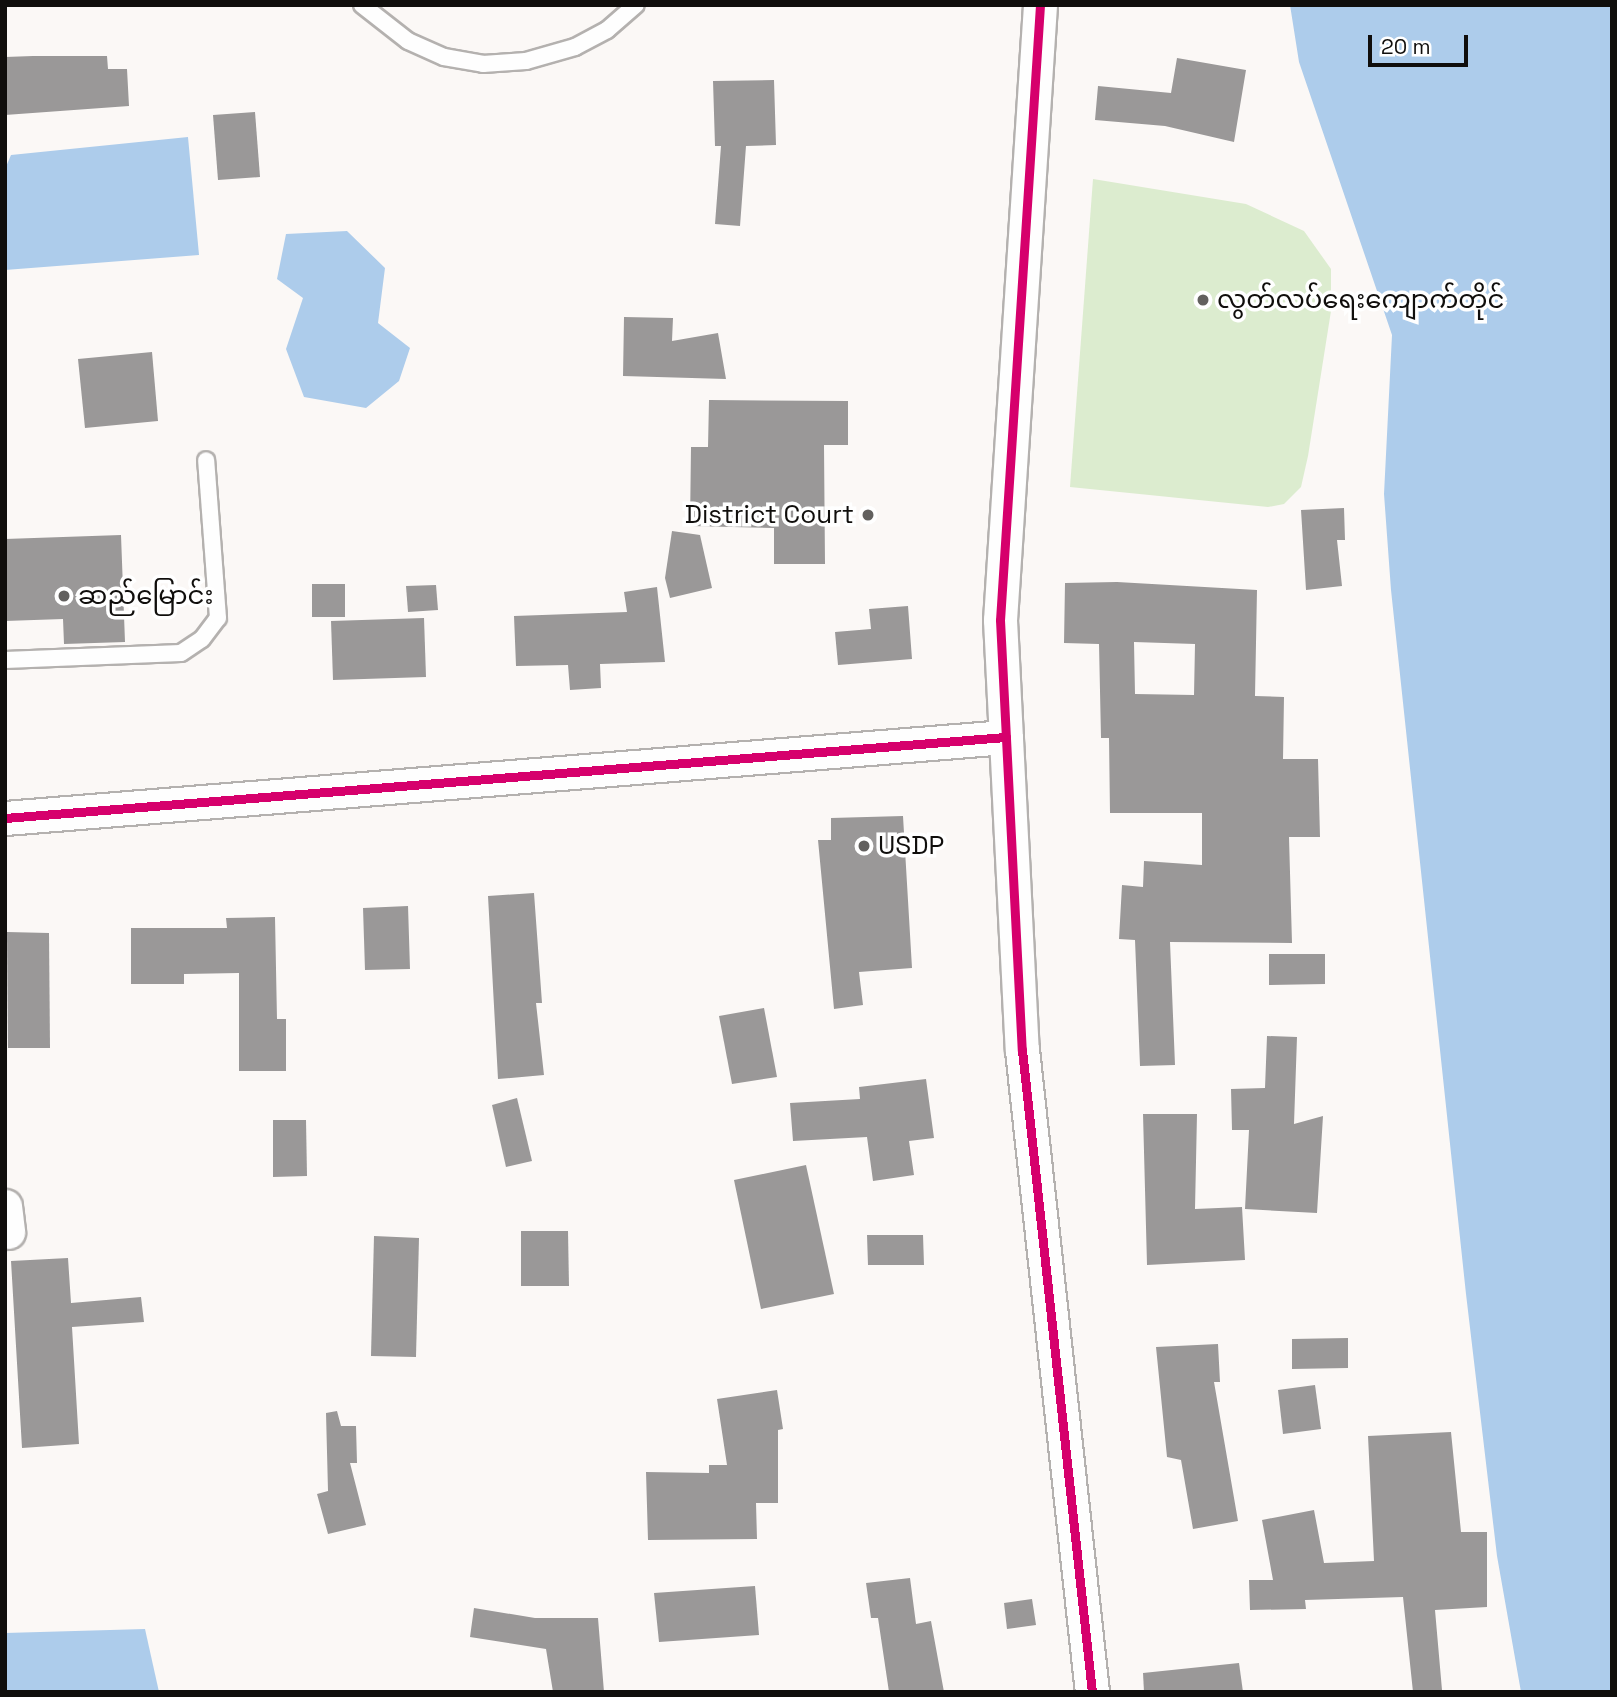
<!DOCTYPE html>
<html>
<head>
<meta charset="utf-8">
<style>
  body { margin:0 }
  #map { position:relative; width:1617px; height:1697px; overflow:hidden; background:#fbf8f6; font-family:"Space Grotesk","Noto Sans Myanmar",sans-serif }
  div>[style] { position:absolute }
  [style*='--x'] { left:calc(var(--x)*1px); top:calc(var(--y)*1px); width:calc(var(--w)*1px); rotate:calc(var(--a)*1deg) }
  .green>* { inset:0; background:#dceccf }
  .water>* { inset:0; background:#adcceb }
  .building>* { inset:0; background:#9a9898 }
  .roads { filter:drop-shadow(2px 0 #b4b1af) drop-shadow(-2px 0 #b4b1af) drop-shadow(0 2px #b4b1af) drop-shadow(0 -2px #b4b1af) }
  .lane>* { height:16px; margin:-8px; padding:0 8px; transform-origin:8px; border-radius:8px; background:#fefefe }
  .street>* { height:33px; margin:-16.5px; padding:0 16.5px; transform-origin:16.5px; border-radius:16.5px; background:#fefefe }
  .cycleway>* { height:9px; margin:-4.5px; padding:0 4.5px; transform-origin:4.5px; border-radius:4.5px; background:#d6006c }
  .dots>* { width:19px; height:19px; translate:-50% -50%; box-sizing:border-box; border:4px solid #fff; border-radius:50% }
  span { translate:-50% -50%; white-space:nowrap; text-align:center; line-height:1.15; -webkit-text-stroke:7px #fff; paint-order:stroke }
  .poi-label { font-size:26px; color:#100e0c }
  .left { translate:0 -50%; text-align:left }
  .right { translate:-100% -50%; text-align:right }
  .frame { position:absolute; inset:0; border:7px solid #100e0c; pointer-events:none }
  .scale { position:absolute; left:1368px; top:35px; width:100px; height:32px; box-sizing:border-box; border:4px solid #100e0c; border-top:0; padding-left:9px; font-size:21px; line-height:24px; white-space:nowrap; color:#100e0c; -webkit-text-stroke:5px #fff; paint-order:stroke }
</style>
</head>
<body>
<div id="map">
  <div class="green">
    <i style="clip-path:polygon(1093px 179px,1246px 204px,1304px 231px,1331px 269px,1331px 311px,1308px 456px,1301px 487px,1284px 504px,1268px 507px,1070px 487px)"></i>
  </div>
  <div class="water">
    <i style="clip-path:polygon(1290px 5px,1612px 5px,1612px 1692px,1521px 1692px,1497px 1556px,1466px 1294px,1391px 590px,1384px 494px,1392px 335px,1299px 62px)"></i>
    <i style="clip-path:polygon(188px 137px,199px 255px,5px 270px,5px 169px,11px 155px)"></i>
    <i style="clip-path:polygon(347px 231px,385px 268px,378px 323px,410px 348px,399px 381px,366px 408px,304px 397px,286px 349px,303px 298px,277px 279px,286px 234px)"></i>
    <i style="clip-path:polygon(145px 1629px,159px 1692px,5px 1692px,5px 1633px)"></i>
  </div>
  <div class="building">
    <i style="clip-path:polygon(33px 56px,107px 56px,108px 69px,127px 69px,129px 106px,5px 115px,5px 57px)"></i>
    <i style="clip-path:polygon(1177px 58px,1246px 70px,1234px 142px,1165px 126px,1095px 120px,1098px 86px,1171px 93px)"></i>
    <i style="clip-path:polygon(774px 80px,776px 145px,746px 146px,740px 226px,715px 224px,721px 146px,715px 146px,713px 81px)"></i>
    <i style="clip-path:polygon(255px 112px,260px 177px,218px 180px,213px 115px)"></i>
    <i style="clip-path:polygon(624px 317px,673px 318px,672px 341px,718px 333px,726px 379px,623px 376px)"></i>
    <i style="clip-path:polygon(152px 352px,158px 421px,85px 428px,78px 359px)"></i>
    <i style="clip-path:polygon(709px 400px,848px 401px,848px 445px,824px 445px,825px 564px,774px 564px,774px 528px,690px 526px,691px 447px,708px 447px)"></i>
    <i style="clip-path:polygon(1344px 508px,1345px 540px,1337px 540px,1342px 586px,1306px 590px,1301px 510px)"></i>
    <i style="clip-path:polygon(672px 531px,700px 535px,712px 588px,670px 598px,665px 578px)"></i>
    <i style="clip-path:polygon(121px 535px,125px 642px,64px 644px,63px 619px,5px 621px,5px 539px)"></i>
    <i style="clip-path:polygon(evenodd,1117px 582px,1257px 590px,1255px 696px,1284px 697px,1283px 759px,1318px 759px,1320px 837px,1289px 837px,1292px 943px,1170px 942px,1175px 1065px,1140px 1066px,1135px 940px,1119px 939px,1122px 885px,1143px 887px,1144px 861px,1202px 865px,1202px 813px,1110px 813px,1109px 738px,1101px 738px,1099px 644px,1064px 643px,1065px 583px,1117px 582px,1134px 642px,1195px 644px,1194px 695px,1135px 694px,1134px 642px)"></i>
    <i style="clip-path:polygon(312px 584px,345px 584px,345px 617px,312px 617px)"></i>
    <i style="clip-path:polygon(436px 585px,438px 610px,408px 612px,406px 586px)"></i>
    <i style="clip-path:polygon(657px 587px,665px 662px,600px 664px,601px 688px,570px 690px,568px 665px,516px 666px,514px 616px,627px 612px,624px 592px)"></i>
    <i style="clip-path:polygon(908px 606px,912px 659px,838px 665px,835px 632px,871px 629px,869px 609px)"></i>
    <i style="clip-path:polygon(424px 618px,426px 677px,333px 680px,331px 621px)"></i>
    <i style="clip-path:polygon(903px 816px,912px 968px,859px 972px,863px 1005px,834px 1009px,818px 840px,831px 840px,831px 818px)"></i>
    <i style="clip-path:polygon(534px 893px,542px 1003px,536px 1003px,544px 1075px,498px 1079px,488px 896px)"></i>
    <i style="clip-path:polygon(408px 906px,410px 969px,365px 970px,363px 908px)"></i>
    <i style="clip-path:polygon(275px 917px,277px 1019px,286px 1019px,286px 1071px,239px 1071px,239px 973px,184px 974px,184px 984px,131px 984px,131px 928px,227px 928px,226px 918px)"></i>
    <i style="clip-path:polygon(7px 932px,49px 933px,50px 1048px,8px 1048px)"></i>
    <i style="clip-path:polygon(1269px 954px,1325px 954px,1325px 984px,1269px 985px)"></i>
    <i style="clip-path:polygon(764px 1008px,777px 1077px,732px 1084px,719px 1016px)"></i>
    <i style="clip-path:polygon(1267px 1036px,1297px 1037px,1294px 1124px,1323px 1116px,1317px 1213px,1245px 1209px,1249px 1130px,1232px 1130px,1231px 1089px,1265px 1088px)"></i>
    <i style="clip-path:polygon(926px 1079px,934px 1138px,909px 1141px,914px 1175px,873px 1181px,867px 1137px,793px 1141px,790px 1103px,860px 1099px,859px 1087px)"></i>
    <i style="clip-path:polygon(517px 1098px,532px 1161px,506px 1167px,492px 1105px)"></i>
    <i style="clip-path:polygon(1143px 1114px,1197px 1114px,1195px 1209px,1242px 1207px,1245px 1260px,1147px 1265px)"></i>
    <i style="clip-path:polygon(273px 1120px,306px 1120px,307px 1176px,273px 1177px)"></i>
    <i style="clip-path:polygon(806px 1165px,834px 1294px,761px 1309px,734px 1180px)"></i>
    <i style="clip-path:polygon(521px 1231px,568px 1231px,569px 1286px,521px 1286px)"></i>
    <i style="clip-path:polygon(867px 1235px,923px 1235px,924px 1265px,868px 1265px)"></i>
    <i style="clip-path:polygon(374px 1236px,419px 1238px,416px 1357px,371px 1356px)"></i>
    <i style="clip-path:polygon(68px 1258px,71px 1303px,141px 1297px,144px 1322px,72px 1327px,79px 1444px,22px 1448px,11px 1261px)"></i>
    <i style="clip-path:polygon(1348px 1338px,1348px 1368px,1292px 1369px,1292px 1339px)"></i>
    <i style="clip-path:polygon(1218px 1344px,1220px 1382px,1214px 1382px,1238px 1521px,1193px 1529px,1181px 1460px,1167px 1457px,1156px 1347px)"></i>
    <i style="clip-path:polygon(1315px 1385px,1321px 1429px,1283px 1434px,1278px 1390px)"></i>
    <i style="clip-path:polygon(777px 1390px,783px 1429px,778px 1430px,778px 1503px,756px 1503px,757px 1539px,648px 1540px,646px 1472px,709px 1473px,709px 1465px,727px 1465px,717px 1399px)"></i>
    <i style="clip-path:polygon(337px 1411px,341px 1426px,356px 1426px,357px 1463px,350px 1463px,366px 1525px,328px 1534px,317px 1494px,328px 1491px,326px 1413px)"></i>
    <i style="clip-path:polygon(1451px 1432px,1461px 1532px,1487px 1532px,1487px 1607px,1435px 1610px,1442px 1690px,1413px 1692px,1403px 1597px,1305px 1600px,1306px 1609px,1250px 1610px,1249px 1580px,1273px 1580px,1262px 1520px,1314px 1510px,1324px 1563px,1374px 1561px,1368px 1436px)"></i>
    <i style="clip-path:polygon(910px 1578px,916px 1624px,931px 1621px,944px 1692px,889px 1692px,878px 1618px,871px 1618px,866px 1583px)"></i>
    <i style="clip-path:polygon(755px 1586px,759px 1635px,659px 1642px,654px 1593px)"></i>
    <i style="clip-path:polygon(1032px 1599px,1036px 1625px,1007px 1629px,1004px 1603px)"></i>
    <i style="clip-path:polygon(474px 1608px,535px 1618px,598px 1618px,604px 1692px,553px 1692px,546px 1649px,470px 1637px)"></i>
    <i style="clip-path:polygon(1239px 1663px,1243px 1692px,1144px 1692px,1143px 1673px)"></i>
  </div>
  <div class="roads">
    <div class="lane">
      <i style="--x:362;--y:5;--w:58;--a:38"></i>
      <i style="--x:408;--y:41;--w:39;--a:24"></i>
      <i style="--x:444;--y:57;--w:40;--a:10"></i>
      <i style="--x:483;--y:64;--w:43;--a:-4"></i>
      <i style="--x:526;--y:61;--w:51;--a:-15.9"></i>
      <i style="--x:575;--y:47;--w:36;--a:-28"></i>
      <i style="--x:607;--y:30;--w:38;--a:-41"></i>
      <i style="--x:5;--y:660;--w:176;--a:-2.3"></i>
      <i style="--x:181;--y:653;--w:25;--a:-34"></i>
      <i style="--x:202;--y:639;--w:26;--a:-53"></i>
      <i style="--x:218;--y:618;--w:158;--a:-94.3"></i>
    </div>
    <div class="street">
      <i style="--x:1040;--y:5;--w:616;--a:93.72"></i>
      <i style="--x:1000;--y:620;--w:431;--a:87.1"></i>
      <i style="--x:1022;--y:1050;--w:646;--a:83.78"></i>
      <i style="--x:5;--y:818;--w:1004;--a:-4.63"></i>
      <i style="--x:5;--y:1206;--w:26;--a:83"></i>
    </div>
  </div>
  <div class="cycleway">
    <i style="--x:1040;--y:5;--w:616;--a:93.72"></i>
    <i style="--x:1000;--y:620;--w:431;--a:87.1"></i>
    <i style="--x:1022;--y:1050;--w:646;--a:83.78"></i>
    <i style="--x:5;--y:818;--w:1004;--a:-4.63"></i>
  </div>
  <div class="dots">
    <i style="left:1203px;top:300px;background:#62605e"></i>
    <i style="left:868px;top:515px;background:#62605e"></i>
    <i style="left:64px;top:596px;background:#62605e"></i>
    <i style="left:864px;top:846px;background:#62605e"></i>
  </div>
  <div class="poi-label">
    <span class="left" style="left:1217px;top:300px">လွတ်လပ်ရေးကျောက်တိုင်</span>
    <span class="right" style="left:854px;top:515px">District Court</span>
    <span class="left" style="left:78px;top:596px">ဆည်မြောင်း</span>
    <span class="left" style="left:878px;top:846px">USDP</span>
  </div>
  <div class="frame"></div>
  <div class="scale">20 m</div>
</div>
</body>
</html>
